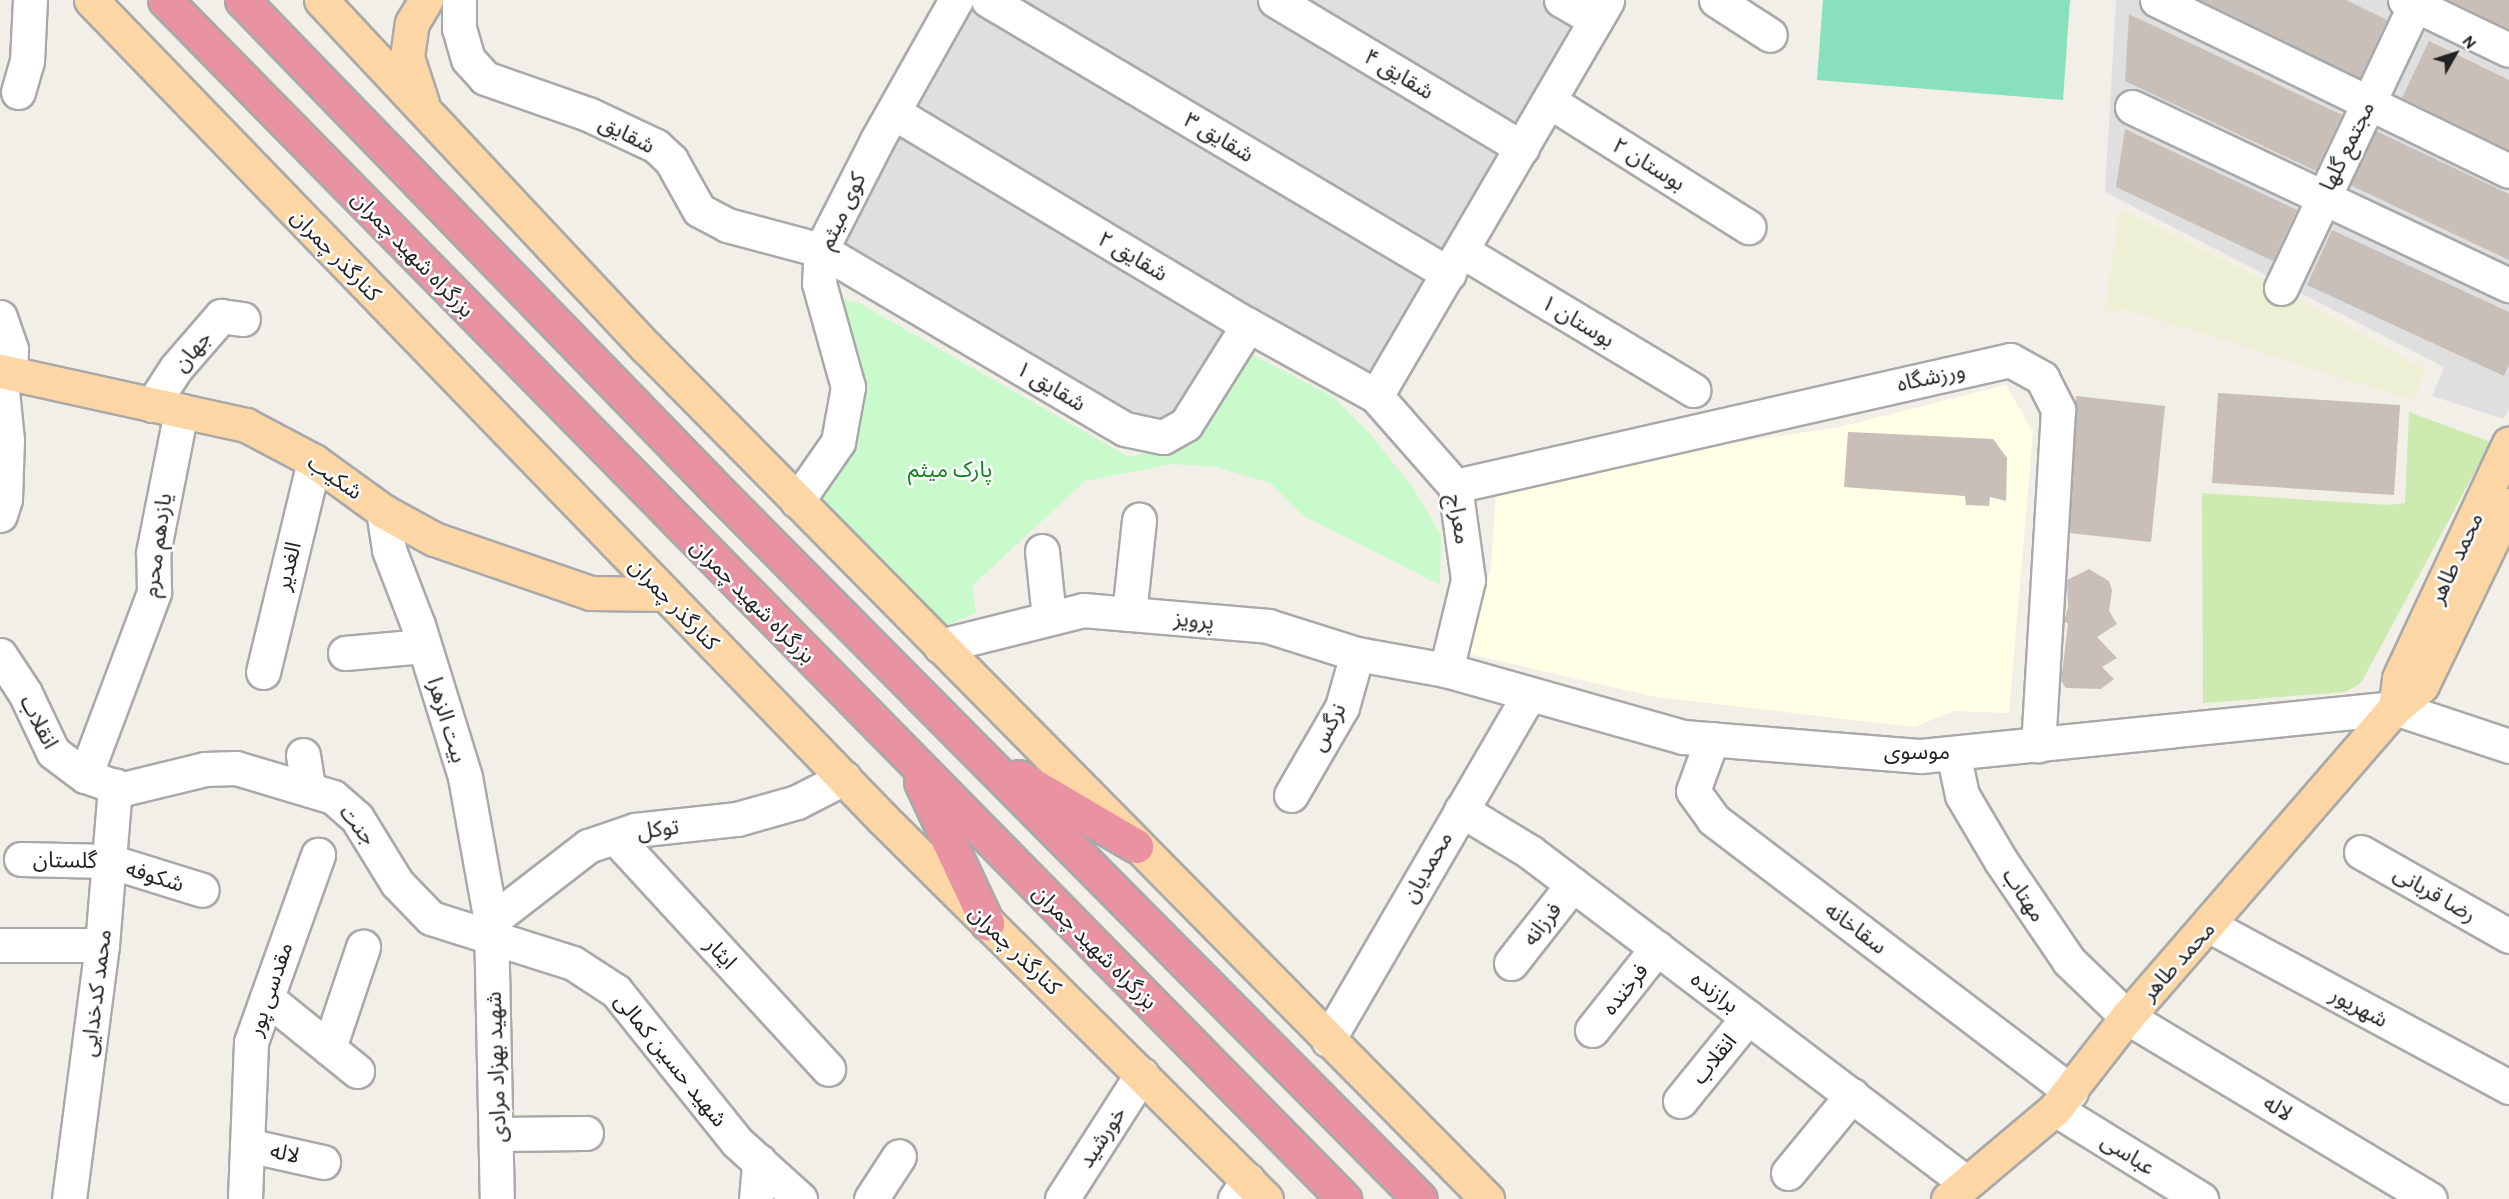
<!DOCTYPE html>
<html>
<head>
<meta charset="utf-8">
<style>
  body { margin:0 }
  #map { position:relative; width:2509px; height:1199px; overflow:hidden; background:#f2efe9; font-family:Cabin,"Noto Sans Arabic",sans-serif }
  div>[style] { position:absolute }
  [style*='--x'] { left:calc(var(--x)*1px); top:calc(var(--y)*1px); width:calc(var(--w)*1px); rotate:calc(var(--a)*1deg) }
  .residential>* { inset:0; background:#e0dfdf }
  .education>* { inset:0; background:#ffffe5 }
  .farmland>* { inset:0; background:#eef0d5 }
  .grass>* { inset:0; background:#cdebb0 }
  .park>* { inset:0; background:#c8facc }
  .pitch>* { inset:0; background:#88e0be }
  .building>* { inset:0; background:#c7bfb8 }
  .roads { filter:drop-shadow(2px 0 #a9a9a9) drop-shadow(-2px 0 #a9a9a9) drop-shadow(0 2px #a9a9a9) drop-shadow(0 -2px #a9a9a9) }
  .minor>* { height:33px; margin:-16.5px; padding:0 16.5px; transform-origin:16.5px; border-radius:16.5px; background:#fff }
  .major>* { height:33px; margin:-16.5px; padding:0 16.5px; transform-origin:16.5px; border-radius:16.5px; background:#fcd6a4 }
  .highway>* { height:33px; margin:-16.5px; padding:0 16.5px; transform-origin:16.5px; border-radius:16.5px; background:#e892a2 }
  span { translate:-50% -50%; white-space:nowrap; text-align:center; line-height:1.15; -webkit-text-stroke:5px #fff; paint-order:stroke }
  .street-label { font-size:22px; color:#222 }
  .park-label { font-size:22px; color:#0c8416 }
  .north { position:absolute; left:2425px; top:24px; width:60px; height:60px; -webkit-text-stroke:4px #fff; paint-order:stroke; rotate:51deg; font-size:16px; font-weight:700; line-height:24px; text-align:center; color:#222 }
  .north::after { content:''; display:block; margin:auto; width:21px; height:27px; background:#222; clip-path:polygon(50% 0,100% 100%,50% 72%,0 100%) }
</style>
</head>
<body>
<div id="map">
  <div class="residential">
    <i style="clip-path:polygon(969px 0,1594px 0,1375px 388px,1244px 315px,1181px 418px,1129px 423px,829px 247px)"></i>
    <i style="clip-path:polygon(2116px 0,2509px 0,2509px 408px,2504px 419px,2432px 396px,2444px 367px,2105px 192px)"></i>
  </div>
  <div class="education">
    <i style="clip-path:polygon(evenodd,2006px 385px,2033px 432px,2009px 713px,1954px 711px,1914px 727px,1656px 697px,1469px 654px,1491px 568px,1496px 491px,1626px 459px,1840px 427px,2006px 385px,1848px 432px,1993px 439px,2007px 458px,2006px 500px,1990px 497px,1989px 506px,1966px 505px,1965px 496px,1845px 487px,1848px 432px)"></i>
  </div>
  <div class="farmland">
    <i style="clip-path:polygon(2120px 208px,2281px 288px,2426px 370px,2414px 401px,2125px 309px,2104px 314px)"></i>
  </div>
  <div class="grass">
    <i style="clip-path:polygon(2409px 412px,2491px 442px,2361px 683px,2346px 692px,2203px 703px,2202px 493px,2389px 505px,2405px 503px)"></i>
  </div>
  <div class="park">
    <i style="clip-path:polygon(834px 296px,859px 303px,1129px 457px,1182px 445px,1206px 424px,1246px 351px,1333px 397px,1371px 435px,1413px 488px,1441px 535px,1440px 585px,1305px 517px,1270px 483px,1216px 467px,1173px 464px,1085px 481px,972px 586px,976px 613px,941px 628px,816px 500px,850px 451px)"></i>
  </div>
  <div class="pitch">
    <i style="clip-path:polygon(1823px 0,2070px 0,2063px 100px,1817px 80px)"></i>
  </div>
  <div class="building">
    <i style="clip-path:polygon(2200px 0,2346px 0,2387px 20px,2360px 78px)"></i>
    <i style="clip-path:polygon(2448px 0,2509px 0,2509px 29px)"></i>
    <i style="clip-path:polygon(2129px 14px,2342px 115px,2316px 171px,2125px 81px)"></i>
    <i style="clip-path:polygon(2429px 41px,2509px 80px,2509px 150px,2402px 98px)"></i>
    <i style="clip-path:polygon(2125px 129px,2297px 210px,2273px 261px,2116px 187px)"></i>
    <i style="clip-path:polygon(2376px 131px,2509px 194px,2509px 260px,2350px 185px)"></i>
    <i style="clip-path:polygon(2332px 230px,2509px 312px,2509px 364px,2504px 376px,2307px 285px)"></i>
    <i style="clip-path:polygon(2218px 393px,2400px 405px,2394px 495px,2212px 483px)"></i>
    <i style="clip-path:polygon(2076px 396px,2165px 406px,2151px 542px,2069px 533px)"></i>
    <i style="clip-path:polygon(1848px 432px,1993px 439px,2007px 458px,2006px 501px,1990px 497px,1989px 506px,1966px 505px,1965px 496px,1844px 487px)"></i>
    <i style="clip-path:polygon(2089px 569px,2109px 581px,2112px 590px,2109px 611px,2117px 624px,2097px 637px,2117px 658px,2102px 667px,2114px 679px,2101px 689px,2066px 688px,2061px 681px,2068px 624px,2064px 621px,2068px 607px,2067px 580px)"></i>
  </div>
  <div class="roads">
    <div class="minor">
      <i style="--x:459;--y:0;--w:28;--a:90"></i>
      <i style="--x:459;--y:28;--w:32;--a:74"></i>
      <i style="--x:468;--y:59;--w:25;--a:48"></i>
      <i style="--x:485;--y:78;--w:109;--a:19.3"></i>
      <i style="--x:588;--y:114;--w:75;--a:25.2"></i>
      <i style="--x:656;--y:146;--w:21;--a:43"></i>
      <i style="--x:671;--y:160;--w:57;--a:60.8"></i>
      <i style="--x:699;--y:210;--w:32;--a:28"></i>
      <i style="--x:727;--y:225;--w:97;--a:14.9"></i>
      <i style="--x:821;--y:250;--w:353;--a:30.5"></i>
      <i style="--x:1125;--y:429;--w:39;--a:12"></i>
      <i style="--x:1163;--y:437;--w:26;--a:-29"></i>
      <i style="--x:1186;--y:424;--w:117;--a:-57.9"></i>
      <i style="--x:988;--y:0;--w:536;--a:30.73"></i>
      <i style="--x:1275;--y:0;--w:288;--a:30.9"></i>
      <i style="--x:1561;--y:0;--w:40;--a:29.7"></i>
      <i style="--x:1716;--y:0;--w:64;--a:32.9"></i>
      <i style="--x:2157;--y:0;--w:391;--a:25.9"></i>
      <i style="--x:2405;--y:0;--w:115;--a:25.7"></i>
      <i style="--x:18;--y:92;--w:32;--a:-74"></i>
      <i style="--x:27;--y:61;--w:61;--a:-87.2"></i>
      <i style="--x:1549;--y:101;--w:236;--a:32.3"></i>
      <i style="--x:2132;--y:107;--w:417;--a:25.3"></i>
      <i style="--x:893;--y:112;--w:414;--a:31"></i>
      <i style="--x:1248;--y:325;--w:146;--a:29"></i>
      <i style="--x:1376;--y:396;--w:120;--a:48.7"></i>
      <i style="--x:1455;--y:486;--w:95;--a:82.1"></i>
      <i style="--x:1468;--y:580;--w:93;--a:103.7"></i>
      <i style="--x:1462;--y:251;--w:270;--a:31"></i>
      <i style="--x:2281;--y:288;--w:318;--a:-64.7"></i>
      <i style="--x:0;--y:317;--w:34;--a:71"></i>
      <i style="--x:11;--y:349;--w:25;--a:92"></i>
      <i style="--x:1376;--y:396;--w:458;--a:-59.7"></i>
      <i style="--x:152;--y:405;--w:44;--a:-57"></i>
      <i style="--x:176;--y:368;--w:69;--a:-49.1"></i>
      <i style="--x:221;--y:316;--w:22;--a:8"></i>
      <i style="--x:1455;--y:486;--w:569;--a:-12.79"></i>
      <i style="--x:2010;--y:360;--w:37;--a:29"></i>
      <i style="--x:2042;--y:378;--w:36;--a:63"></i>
      <i style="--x:2058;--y:410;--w:336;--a:93.4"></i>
      <i style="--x:797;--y:501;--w:72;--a:-55.2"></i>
      <i style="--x:838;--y:442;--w:56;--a:-79.7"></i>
      <i style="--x:848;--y:387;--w:108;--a:-105.6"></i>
      <i style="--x:819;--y:283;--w:33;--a:-87"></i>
      <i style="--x:821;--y:250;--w:123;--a:-63"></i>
      <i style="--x:877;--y:140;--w:161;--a:-60.6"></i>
      <i style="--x:383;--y:511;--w:39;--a:81"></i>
      <i style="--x:389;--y:550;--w:80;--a:68.9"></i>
      <i style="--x:418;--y:625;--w:159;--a:72.8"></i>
      <i style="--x:465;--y:777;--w:146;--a:79.8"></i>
      <i style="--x:491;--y:921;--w:278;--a:88.8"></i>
      <i style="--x:0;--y:515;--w:17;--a:-73"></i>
      <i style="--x:5;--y:499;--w:59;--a:-88.1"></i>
      <i style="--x:7;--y:440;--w:69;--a:-95.8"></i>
      <i style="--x:1042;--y:551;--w:67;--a:84"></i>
      <i style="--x:1129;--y:614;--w:95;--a:-83.9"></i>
      <i style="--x:940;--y:646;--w:147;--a:-14.1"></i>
      <i style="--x:1083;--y:610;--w:186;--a:4.9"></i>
      <i style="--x:1268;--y:626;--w:93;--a:17.5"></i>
      <i style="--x:1357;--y:654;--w:90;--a:10.2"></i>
      <i style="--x:1446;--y:670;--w:246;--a:15.8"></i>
      <i style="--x:1683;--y:737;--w:239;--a:4.6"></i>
      <i style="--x:1921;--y:756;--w:476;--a:-5.8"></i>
      <i style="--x:2395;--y:708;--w:120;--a:18.4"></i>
      <i style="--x:345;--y:653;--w:79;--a:-5.1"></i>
      <i style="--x:0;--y:655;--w:45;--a:56.7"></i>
      <i style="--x:25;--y:693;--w:65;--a:64.6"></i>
      <i style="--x:53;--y:752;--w:40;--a:37"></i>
      <i style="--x:85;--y:776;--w:40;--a:18.9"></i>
      <i style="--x:123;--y:789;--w:84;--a:-13.7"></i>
      <i style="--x:205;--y:769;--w:31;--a:-2"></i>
      <i style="--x:236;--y:768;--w:101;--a:16.6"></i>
      <i style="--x:333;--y:797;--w:32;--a:41"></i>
      <i style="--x:357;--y:818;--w:76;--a:58.4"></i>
      <i style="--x:397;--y:883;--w:49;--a:45.8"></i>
      <i style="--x:431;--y:918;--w:149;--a:17.6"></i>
      <i style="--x:573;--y:963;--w:51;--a:33.1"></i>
      <i style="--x:616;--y:991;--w:193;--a:51.3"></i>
      <i style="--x:737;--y:1142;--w:85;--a:42.1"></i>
      <i style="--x:263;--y:672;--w:217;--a:-76.4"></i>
      <i style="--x:1712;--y:739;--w:55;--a:110.1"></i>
      <i style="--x:1693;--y:791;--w:34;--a:54"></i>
      <i style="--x:1713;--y:819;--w:450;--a:37.3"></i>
      <i style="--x:1953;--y:753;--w:43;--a:77.9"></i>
      <i style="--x:1962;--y:795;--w:77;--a:59.4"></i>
      <i style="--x:2001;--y:861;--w:121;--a:55.8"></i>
      <i style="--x:2069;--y:961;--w:81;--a:44"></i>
      <i style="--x:2127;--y:1017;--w:353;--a:31"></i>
      <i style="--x:303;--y:755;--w:32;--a:81"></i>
      <i style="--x:85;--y:776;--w:197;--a:-69.4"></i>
      <i style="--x:154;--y:592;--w:39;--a:-91"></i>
      <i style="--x:153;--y:553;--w:145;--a:-78.8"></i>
      <i style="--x:1291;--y:795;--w:102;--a:-59.9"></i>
      <i style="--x:1342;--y:707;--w:55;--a:-74.2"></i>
      <i style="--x:1461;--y:810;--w:81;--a:31.3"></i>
      <i style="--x:1530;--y:852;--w:546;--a:37.18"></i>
      <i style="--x:615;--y:837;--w:315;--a:47.4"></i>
      <i style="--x:2361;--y:852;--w:170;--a:29.6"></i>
      <i style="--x:21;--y:859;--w:88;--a:1.3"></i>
      <i style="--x:109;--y:861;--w:97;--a:17.3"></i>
      <i style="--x:491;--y:921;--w:123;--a:-37.7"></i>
      <i style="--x:588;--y:846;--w:50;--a:-18.8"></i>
      <i style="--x:635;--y:830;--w:103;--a:-6.2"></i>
      <i style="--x:737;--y:819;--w:62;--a:-15.8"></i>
      <i style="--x:797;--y:802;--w:53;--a:-27.1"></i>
      <i style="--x:2210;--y:926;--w:340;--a:28.3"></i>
      <i style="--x:0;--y:945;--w:102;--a:0"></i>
      <i style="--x:1511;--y:963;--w:100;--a:-51.9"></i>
      <i style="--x:267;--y:998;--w:116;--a:39"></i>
      <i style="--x:1592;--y:1030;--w:105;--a:-51.6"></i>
      <i style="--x:1328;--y:1040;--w:399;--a:-59.8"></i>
      <i style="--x:329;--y:1048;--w:107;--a:-71.4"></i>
      <i style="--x:1680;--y:1101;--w:108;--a:-51"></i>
      <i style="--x:2055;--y:1109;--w:172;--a:31.7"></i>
      <i style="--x:498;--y:1134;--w:88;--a:-0.7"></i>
      <i style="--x:247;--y:1145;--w:78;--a:12.6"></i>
      <i style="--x:1788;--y:1173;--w:101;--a:-50.6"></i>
      <i style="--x:69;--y:1199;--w:256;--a:-82.6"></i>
      <i style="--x:102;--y:945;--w:160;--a:-85.3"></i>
      <i style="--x:245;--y:1199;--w:157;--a:-87.8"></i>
      <i style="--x:251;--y:1042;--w:199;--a:-70.3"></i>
      <i style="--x:756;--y:1199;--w:38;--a:-85"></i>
      <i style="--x:871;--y:1199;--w:51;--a:-56.9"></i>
      <i style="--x:1062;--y:1199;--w:148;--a:-57.4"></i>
      <i style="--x:1235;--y:1199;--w:23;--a:-56"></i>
    </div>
    <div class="major">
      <i style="--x:91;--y:0;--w:1138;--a:45.96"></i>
      <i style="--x:882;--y:818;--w:541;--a:44.78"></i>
      <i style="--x:321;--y:0;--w:477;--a:46.9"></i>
      <i style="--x:647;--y:348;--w:1196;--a:45.37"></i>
      <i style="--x:422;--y:103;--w:48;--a:-108.1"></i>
      <i style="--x:407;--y:57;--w:34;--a:-82"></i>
      <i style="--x:412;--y:23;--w:27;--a:-59"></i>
      <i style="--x:0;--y:371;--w:252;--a:12.4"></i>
      <i style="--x:246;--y:425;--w:77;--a:27.9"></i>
      <i style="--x:314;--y:461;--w:85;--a:35.9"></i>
      <i style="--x:383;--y:511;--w:58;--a:28.8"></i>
      <i style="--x:434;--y:539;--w:166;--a:19"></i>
      <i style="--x:591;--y:593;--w:73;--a:0.8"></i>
      <i style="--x:2395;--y:708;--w:30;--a:-82"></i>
      <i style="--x:2399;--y:678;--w:259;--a:-64.9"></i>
      <i style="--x:1948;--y:1199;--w:140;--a:-40.1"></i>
      <i style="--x:2055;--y:1109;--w:117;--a:-52"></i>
      <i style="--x:2127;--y:1017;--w:409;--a:-49.1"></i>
      <i style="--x:2395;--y:708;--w:35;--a:-40"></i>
      <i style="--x:2422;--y:685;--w:200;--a:-64.2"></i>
    </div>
    <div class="highway">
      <i style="--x:165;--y:0;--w:1682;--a:45.48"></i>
      <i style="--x:242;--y:0;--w:690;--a:45.88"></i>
      <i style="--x:722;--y:495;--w:991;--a:45.25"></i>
      <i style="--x:1019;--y:777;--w:136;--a:30.5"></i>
      <i style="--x:921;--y:782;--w:156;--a:64.9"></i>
    </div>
  </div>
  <div class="street-label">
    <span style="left:1399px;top:74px;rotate:31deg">شقایق ۴</span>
    <span style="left:627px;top:134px;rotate:27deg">شقایق</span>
    <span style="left:1219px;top:137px;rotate:31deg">شقایق ۳</span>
    <span style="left:2347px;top:146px;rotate:-64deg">مجتمع گلها</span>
    <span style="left:1649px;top:164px;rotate:32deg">بوستان ۲</span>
    <span style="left:842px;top:211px;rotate:-65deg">کوی میثم</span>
    <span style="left:413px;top:254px;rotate:46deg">بزرگراه شهید چمران</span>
    <span style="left:336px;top:255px;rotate:46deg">کنارگذر چمران</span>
    <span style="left:1133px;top:256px;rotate:31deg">شقایق ۲</span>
    <span style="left:1578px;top:321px;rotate:31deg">بوستان ۱</span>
    <span style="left:192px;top:351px;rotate:-50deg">جهان</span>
    <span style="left:1931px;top:377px;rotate:-12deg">ورزشگاه</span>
    <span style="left:1051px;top:386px;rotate:31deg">شقایق ۱</span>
    <span style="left:335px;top:477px;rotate:35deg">شکیب</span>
    <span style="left:1459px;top:519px;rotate:80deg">معراج</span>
    <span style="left:157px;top:545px;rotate:-82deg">یازدهم محرم</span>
    <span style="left:2456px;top:558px;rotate:-65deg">محمد طاهر</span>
    <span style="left:288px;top:566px;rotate:-76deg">الغدیر</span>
    <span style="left:753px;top:601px;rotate:45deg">بزرگراه شهید چمران</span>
    <span style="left:674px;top:604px;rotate:46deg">کنارگذر چمران</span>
    <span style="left:1194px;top:620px;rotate:5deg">پرویز</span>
    <span style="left:447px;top:720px;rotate:73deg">بیت الزهرا</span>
    <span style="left:39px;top:722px;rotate:62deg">انقلاب</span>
    <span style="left:1328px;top:727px;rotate:-62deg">نرگس</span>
    <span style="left:1917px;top:752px">موسوی</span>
    <span style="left:358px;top:825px;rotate:51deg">جنت</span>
    <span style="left:658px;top:829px;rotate:-8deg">توکل</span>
    <span style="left:65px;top:860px;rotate:1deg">گلستان</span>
    <span style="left:1427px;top:867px;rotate:-60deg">محمدیان</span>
    <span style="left:155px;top:876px;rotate:17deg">شکوفه</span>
    <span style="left:2435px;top:894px;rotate:30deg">رضا قربانی</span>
    <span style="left:2024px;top:895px;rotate:56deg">مهتاب</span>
    <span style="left:1542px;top:924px;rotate:-52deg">فرزانه</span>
    <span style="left:1856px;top:928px;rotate:37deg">سقاخانه</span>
    <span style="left:1095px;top:947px;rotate:45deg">بزرگراه شهید چمران</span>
    <span style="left:1015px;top:950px;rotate:44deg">کنارگذر چمران</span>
    <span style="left:721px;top:953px;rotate:47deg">ایثار</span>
    <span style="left:2178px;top:961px;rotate:-48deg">محمد طاهر</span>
    <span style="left:270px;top:989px;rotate:-71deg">مقدسی پور</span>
    <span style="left:1625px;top:989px;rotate:-51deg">فرخنده</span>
    <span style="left:1715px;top:992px;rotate:37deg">برازنده</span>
    <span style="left:96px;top:993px;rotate:-83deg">محمد کدخدایی</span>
    <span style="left:2359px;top:1007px;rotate:28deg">شهریور</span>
    <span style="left:1714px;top:1059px;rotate:-51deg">انقلاب</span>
    <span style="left:671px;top:1060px;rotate:51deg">شهید حسین کمالی</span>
    <span style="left:496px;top:1067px;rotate:-92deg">شهید بهزاد مرادی</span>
    <span style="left:2278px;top:1108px;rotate:31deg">لاله</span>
    <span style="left:1102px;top:1137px;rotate:-57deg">خورشید</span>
    <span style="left:285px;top:1153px;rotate:13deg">لاله</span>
    <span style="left:2128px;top:1154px;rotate:32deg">عباسی</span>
  </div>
  <div class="park-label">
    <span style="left:950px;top:470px">پارک میثم</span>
  </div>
  <div class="north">N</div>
</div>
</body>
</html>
